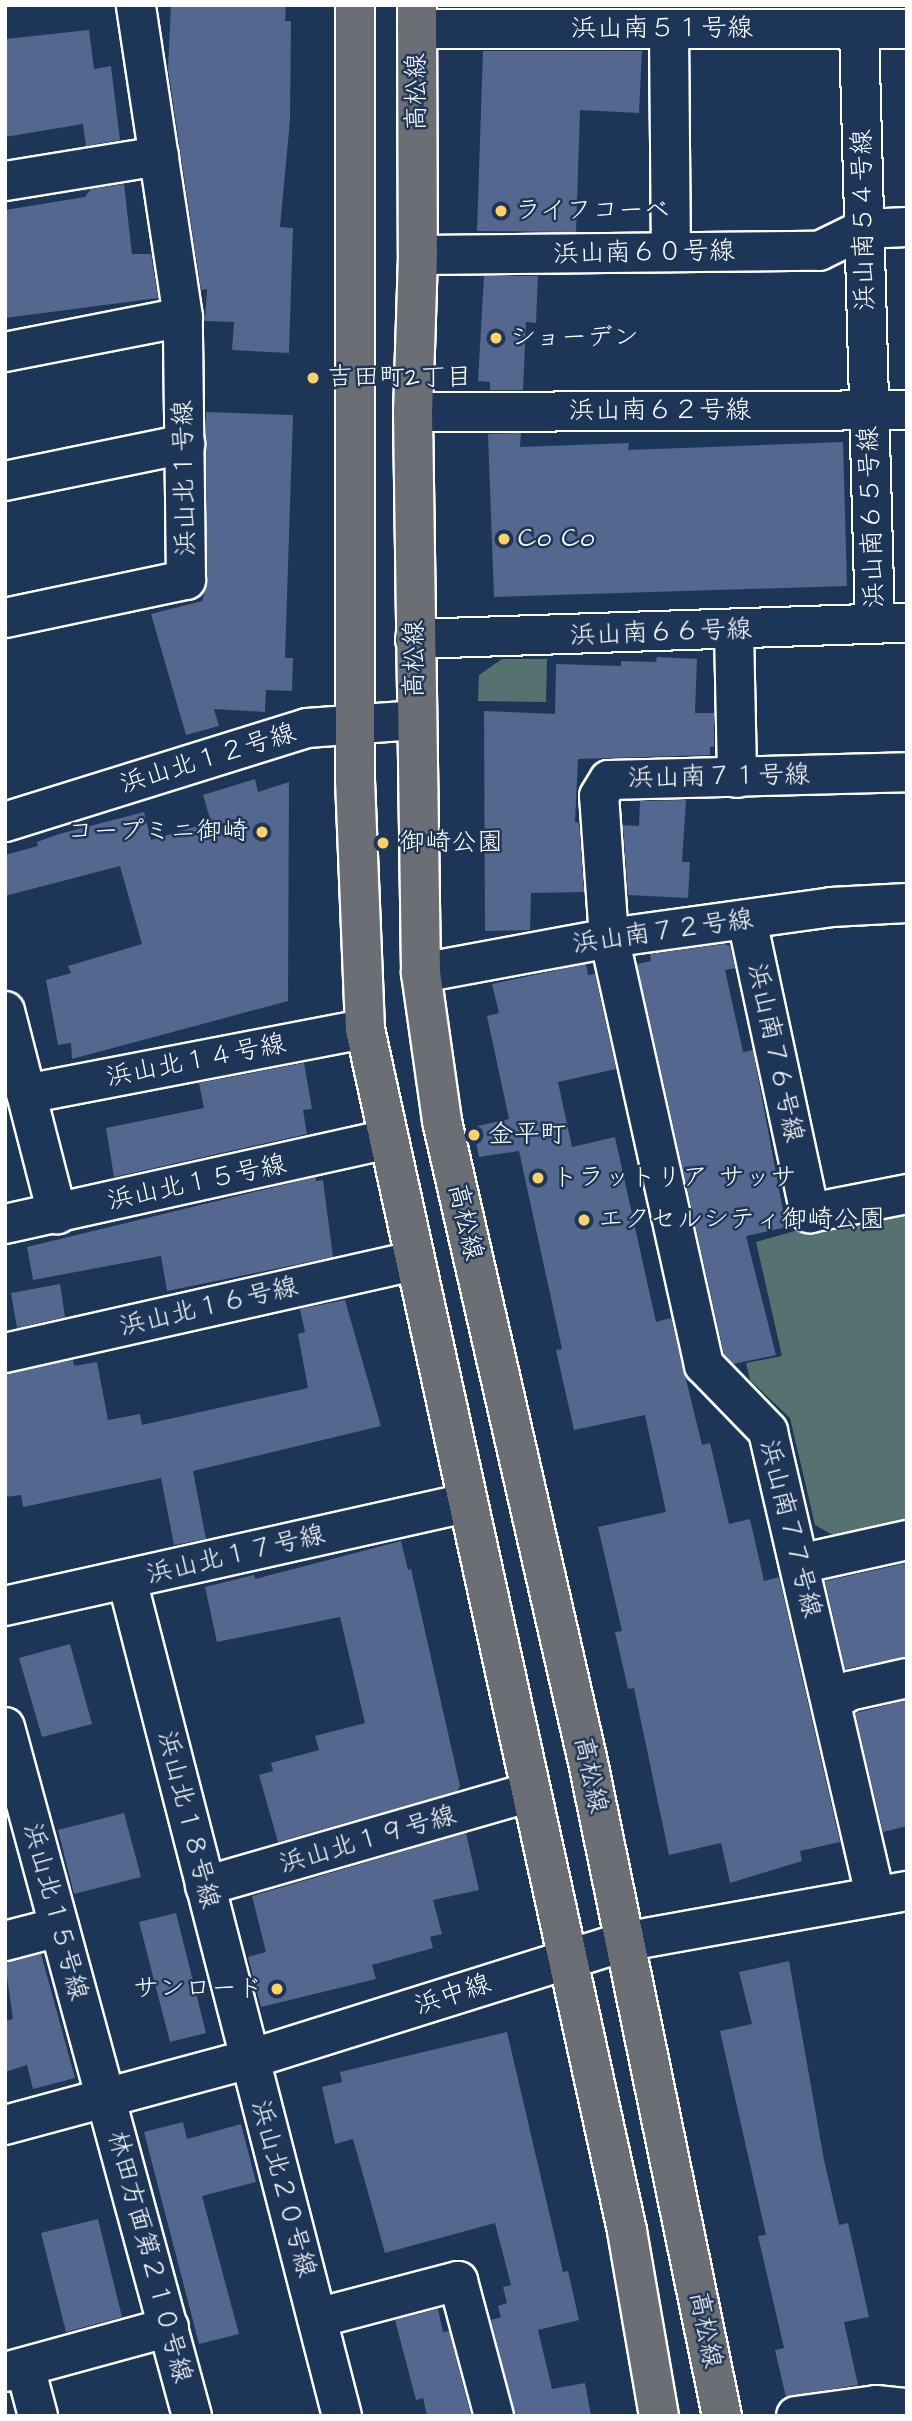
<!DOCTYPE html>
<html>
<head>
<meta charset="utf-8">
<style>
  body { margin:0 }
  #map { position:relative; width:912px; height:2421px; overflow:hidden; background:#1d3557; font-family:"Architects Daughter","Klee One",sans-serif }
  div>[style] { position:absolute }
  [style*='--x'] { left:calc(var(--x)*1px); top:calc(var(--y)*1px); width:calc(var(--w)*1px); rotate:calc(var(--a)*1deg) }
  .green>* { inset:0; background:#567270 }
  .building>* { inset:0; background:#54678f }
  .roads { filter:drop-shadow(2px 0 #fff) drop-shadow(-2px 0 #fff) drop-shadow(0 2px #fff) drop-shadow(0 -2px #fff) }
  .street>* { height:38px; margin:-19px; padding:0 19px; transform-origin:19px; border-radius:19px; background:#1d3557 }
  .secondary>* { height:38px; margin:-19px; padding:0 19px; transform-origin:19px; border-radius:19px; background:#1d3557 }
  .primary>* { height:38px; margin:-19px; padding:0 19px; transform-origin:19px; border-radius:19px; background:#6b6f75 }
  .dots>* { width:19px; height:19px; translate:-50% -50%; box-sizing:border-box; border:4px solid #1d3557; border-radius:50% }
  span { translate:-50% -50%; white-space:nowrap; text-align:center; line-height:1.15; -webkit-text-stroke:5px #1d3557; paint-order:stroke }
  .street-label { font-size:26px; color:#fff }
  .poi-label { font-size:26px; color:#fff }
  .left { translate:0 -50%; text-align:left }
  .right { translate:-100% -50%; text-align:right }
  .frame { position:absolute; inset:0; border:7px solid #fff; pointer-events:none }
</style>
</head>
<body>
<div id="map">
  <div class="green">
    <i style="clip-path:polygon(502px 659px,547px 659px,546px 702px,478px 701px,479px 675px)"></i>
    <i style="clip-path:polygon(891px 1204px,907px 1204px,907px 1521px,836px 1537px,815px 1525px,790px 1418px,750px 1380px,746px 1363px,782px 1356px,756px 1242px)"></i>
  </div>
  <div class="building">
    <i style="clip-path:polygon(171px 5px,286px 5px,285px 21px,291px 21px,290px 120px,280px 227px,293px 228px,289px 353px,232px 350px,234px 322px,205px 321px,207px 289px,201px 290px,168px 69px)"></i>
    <i style="clip-path:polygon(89px 30px,94px 69px,111px 66px,120px 140px,86px 146px,83px 124px,5px 137px,5px 39px)"></i>
    <i style="clip-path:polygon(483px 51px,642px 51px,639px 113px,580px 110px,576px 232px,477px 231px)"></i>
    <i style="clip-path:polygon(124px 184px,132px 254px,151px 254px,158px 298px,5px 318px,5px 210px,85px 197px,91px 189px)"></i>
    <i style="clip-path:polygon(484px 276px,538px 276px,536px 323px,526px 322px,523px 390px,490px 390px,490px 382px,478px 381px)"></i>
    <i style="clip-path:polygon(206px 412px,293px 415px,285px 658px,293px 658px,292px 691px,266px 690px,265px 712px,214px 709px,219px 726px,186px 735px,151px 614px,202px 601px,206px 589px)"></i>
    <i style="clip-path:polygon(521px 433px,520px 447px,629px 443px,628px 450px,843px 442px,847px 586px,494px 597px,488px 434px)"></i>
    <i style="clip-path:polygon(657px 657px,697px 659px,695px 713px,714px 713px,714px 747px,710px 747px,710px 755px,578px 759px,575px 822px,579px 823px,584px 892px,531px 893px,530px 930px,485px 931px,484px 711px,555px 714px,556px 664px,621px 666px,621px 661px,656px 662px)"></i>
    <i style="clip-path:polygon(255px 779px,258px 792px,289px 782px,288px 1001px,72px 1059px,71px 1043px,58px 1045px,46px 980px,71px 973px,68px 966px,142px 944px,120px 866px,5px 896px,5px 855px,38px 846px,37px 842px,59px 834px,144px 812px,151px 840px,211px 822px,203px 795px)"></i>
    <i style="clip-path:polygon(686px 800px,682px 862px,690px 862px,688px 898px,628px 895px,623px 825px,639px 826px,640px 801px)"></i>
    <i style="clip-path:polygon(724px 944px,730px 946px,735px 968px,725px 970px,743px 1052px,753px 1050px,786px 1227px,746px 1236px,776px 1355px,733px 1364px,724px 1354px,637px 964px,651px 961px,650px 954px)"></i>
    <i style="clip-path:polygon(586px 964px,588px 975px,595px 974px,616px 1069px,558px 1082px,572px 1147px,615px 1137px,656px 1322px,671px 1318px,702px 1445px,710px 1443px,729px 1524px,750px 1519px,764px 1581px,779px 1577px,840px 1842px,800px 1851px,802px 1861px,730px 1883px,721px 1843px,669px 1855px,634px 1688px,628px 1689px,615px 1632px,622px 1631px,598px 1527px,666px 1512px,645px 1415px,574px 1430px,556px 1350px,562px 1349px,519px 1151px,479px 1157px,473px 1127px,509px 1119px,487px 1016px,499px 1013px,492px 984px)"></i>
    <i style="clip-path:polygon(304px 1063px,312px 1109px,303px 1110px,307px 1134px,114px 1177px,106px 1128px,204px 1108px,199px 1083px)"></i>
    <i style="clip-path:polygon(316px 1177px,316px 1181px,323px 1180px,333px 1257px,167px 1291px,161px 1256px,33px 1280px,27px 1247px)"></i>
    <i style="clip-path:polygon(60px 1284px,65px 1317px,17px 1328px,11px 1293px)"></i>
    <i style="clip-path:polygon(345px 1300px,381px 1426px,193px 1471px,206px 1539px,174px 1545px,161px 1478px,23px 1507px,21px 1495px,5px 1497px,5px 1374px,73px 1360px,74px 1366px,97px 1362px,108px 1420px,140px 1414px,142px 1425px,308px 1388px,298px 1334px,305px 1332px,300px 1309px)"></i>
    <i style="clip-path:polygon(401px 1541px,408px 1570px,411px 1569px,460px 1786px,457px 1791px,278px 1842px,259px 1775px,273px 1771px,271px 1763px,319px 1750px,315px 1736px,365px 1723px,340px 1617px,217px 1642px,205px 1587px,254px 1575px,255px 1579px)"></i>
    <i style="clip-path:polygon(907px 1563px,907px 1657px,845px 1669px,825px 1581px)"></i>
    <i style="clip-path:polygon(70px 1644px,92px 1724px,42px 1737px,19px 1658px)"></i>
    <i style="clip-path:polygon(907px 1700px,907px 1826px,883px 1832px,855px 1713px)"></i>
    <i style="clip-path:polygon(124px 1813px,141px 1877px,74px 1894px,58px 1830px)"></i>
    <i style="clip-path:polygon(466px 1833px,479px 1890px,433px 1900px,442px 1934px,430px 1937px,433px 1948px,372px 1965px,376px 1979px,261px 2007px,248px 1957px,266px 1952px,252px 1896px)"></i>
    <i style="clip-path:polygon(176px 1913px,206px 2033px,170px 2042px,139px 1922px)"></i>
    <i style="clip-path:polygon(41px 1954px,75px 2078px,33px 2089px,27px 2065px,5px 2072px,5px 2021px,13px 2019px,5px 1963px)"></i>
    <i style="clip-path:polygon(789px 1961px,824px 2160px,839px 2225px,848px 2223px,869px 2317px,844px 2322px,858px 2385px,786px 2397px,775px 2350px,784px 2348px,758px 2236px,766px 2235px,720px 2031px,752px 2024px,739px 1972px)"></i>
    <i style="clip-path:polygon(507px 2032px,563px 2272px,568px 2271px,579px 2320px,538px 2330px,552px 2389px,585px 2383px,591px 2416px,515px 2416px,491px 2320px,501px 2317px,498px 2306px,507px 2303px,503px 2287px,511px 2285px,495px 2223px,385px 2253px,353px 2139px,335px 2144px,322px 2087px,342px 2082px,340px 2072px)"></i>
    <i style="clip-path:polygon(183px 2122px,187px 2139px,241px 2124px,256px 2182px,202px 2196px,239px 2334px,199px 2344px,144px 2132px)"></i>
    <i style="clip-path:polygon(98px 2219px,122px 2317px,66px 2332px,41px 2233px)"></i>
    <i style="clip-path:polygon(438px 2309px,443px 2332px,449px 2331px,471px 2416px,427px 2416px,423px 2398px,416px 2400px,395px 2320px)"></i>
  </div>
  <div class="roads">
    <div class="street">
      <i style="--x:417;--y:29;--w:490;--a:0"></i>
      <i style="--x:859;--y:29;--w:595;--a:88.46"></i>
      <i style="--x:669;--y:30;--w:222;--a:89.5"></i>
      <i style="--x:5;--y:181;--w:156;--a:-9.2"></i>
      <i style="--x:418;--y:255;--w:401;--a:-0.6"></i>
      <i style="--x:819;--y:251;--w:50;--a:-26.1"></i>
      <i style="--x:864;--y:229;--w:43;--a:-2.7"></i>
      <i style="--x:5;--y:352;--w:181;--a:-11.1"></i>
      <i style="--x:413;--y:412;--w:494;--a:-0.2"></i>
      <i style="--x:5;--y:481;--w:184;--a:-11.6"></i>
      <i style="--x:5;--y:618;--w:185;--a:-11.9"></i>
      <i style="--x:186;--y:580;--w:263;--a:-90.7"></i>
      <i style="--x:183;--y:317;--w:316;--a:-98.6"></i>
      <i style="--x:734;--y:630;--w:148;--a:88.8"></i>
      <i style="--x:415;--y:639;--w:492;--a:-1.9"></i>
      <i style="--x:5;--y:822;--w:316;--a:-17.3"></i>
      <i style="--x:307;--y:728;--w:108;--a:-4.2"></i>
      <i style="--x:747;--y:920;--w:300;--a:77.9"></i>
      <i style="--x:810;--y:1213;--w:99;--a:-11.1"></i>
      <i style="--x:421;--y:973;--w:191;--a:-10.5"></i>
      <i style="--x:609;--y:938;--w:224;--a:-7.9"></i>
      <i style="--x:831;--y:907;--w:76;--a:-3"></i>
      <i style="--x:5;--y:1011;--w:210;--a:75.6"></i>
      <i style="--x:26;--y:1094;--w:345;--a:-10.9"></i>
      <i style="--x:5;--y:1224;--w:391;--a:-12.5"></i>
      <i style="--x:5;--y:1353;--w:418;--a:-12.7"></i>
      <i style="--x:799;--y:1564;--w:111;--a:-12.5"></i>
      <i style="--x:127;--y:1580;--w:863;--a:75.58"></i>
      <i style="--x:5;--y:1606;--w:473;--a:-12.6"></i>
      <i style="--x:832;--y:1702;--w:20;--a:-33"></i>
      <i style="--x:849;--y:1691;--w:59;--a:-12.6"></i>
      <i style="--x:5;--y:1727;--w:714;--a:74.82"></i>
      <i style="--x:205;--y:1886;--w:339;--a:-16.1"></i>
      <i style="--x:875;--y:1895;--w:476;--a:-103"></i>
      <i style="--x:768;--y:1431;--w:92;--a:-134.1"></i>
      <i style="--x:704;--y:1365;--w:437;--a:-102.5"></i>
      <i style="--x:609;--y:938;--w:142;--a:-94"></i>
      <i style="--x:599;--y:796;--w:19;--a:-58"></i>
      <i style="--x:609;--y:780;--w:298;--a:-1.5"></i>
      <i style="--x:5;--y:1941;--w:56;--a:-14.5"></i>
      <i style="--x:317;--y:2318;--w:146;--a:-14.7"></i>
      <i style="--x:458;--y:2281;--w:140;--a:75.1"></i>
      <i style="--x:25;--y:2367;--w:51;--a:75.1"></i>
      <i style="--x:5;--y:2372;--w:170;--a:-15.3"></i>
      <i style="--x:796;--y:2416;--w:81;--a:-7.8"></i>
      <i style="--x:876;--y:2405;--w:31;--a:6"></i>
    </div>
    <div class="secondary">
      <i style="--x:5;--y:2125;--w:254;--a:-15.1"></i>
      <i style="--x:250;--y:2059;--w:391;--a:-17.4"></i>
      <i style="--x:623;--y:1942;--w:289;--a:-10.2"></i>
    </div>
    <div class="primary">
      <i style="--x:355;--y:5;--w:775;--a:90"></i>
      <i style="--x:355;--y:780;--w:249;--a:87.7"></i>
      <i style="--x:365;--y:1029;--w:1230;--a:77.7"></i>
      <i style="--x:627;--y:2231;--w:188;--a:80.2"></i>
      <i style="--x:417;--y:5;--w:250;--a:89.8"></i>
      <i style="--x:418;--y:255;--w:157;--a:91.8"></i>
      <i style="--x:413;--y:412;--w:561;--a:89.18"></i>
      <i style="--x:421;--y:973;--w:149;--a:81.9"></i>
      <i style="--x:442;--y:1121;--w:657;--a:77.17"></i>
      <i style="--x:588;--y:1762;--w:668;--a:78.42"></i>
    </div>
  </div>
  <div class="dots">
    <i style="left:501px;top:211px;background:#ffd166"></i>
    <i style="left:496px;top:338px;background:#ffd166"></i>
    <i style="left:313px;top:378px;background:#ffd166"></i>
    <i style="left:504px;top:539px;background:#ffd166"></i>
    <i style="left:262px;top:832px;background:#ffd166"></i>
    <i style="left:383px;top:843px;background:#ffd166"></i>
    <i style="left:474px;top:1135px;background:#ffd166"></i>
    <i style="left:538px;top:1178px;background:#ffd166"></i>
    <i style="left:584px;top:1220px;background:#ffd166"></i>
    <i style="left:277px;top:1989px;background:#ffd166"></i>
  </div>
  <div class="street-label">
    <span style="left:662px;top:29px">浜山南５１号線</span>
    <span style="left:417px;top:92px;rotate:-90deg">高松線</span>
    <span style="left:864px;top:220px;rotate:-91deg">浜山南５４号線</span>
    <span style="left:644px;top:253px;rotate:-1deg">浜山南６０号線</span>
    <span style="left:660px;top:411px">浜山南６２号線</span>
    <span style="left:185px;top:478px;rotate:-91deg">浜山北１号線</span>
    <span style="left:872px;top:517px;rotate:-92deg">浜山南６５号線</span>
    <span style="left:661px;top:633px;rotate:-2deg">浜山南６６号線</span>
    <span style="left:415px;top:659px;rotate:-90deg">高松線</span>
    <span style="left:208px;top:759px;rotate:-17deg">浜山北１２号線</span>
    <span style="left:719px;top:777px;rotate:-1deg">浜山南７１号線</span>
    <span style="left:663px;top:932px;rotate:-8deg">浜山南７２号線</span>
    <span style="left:775px;top:1053px;rotate:78deg">浜山南７６号線</span>
    <span style="left:196px;top:1061px;rotate:-11deg">浜山北１４号線</span>
    <span style="left:197px;top:1183px;rotate:-12deg">浜山北１５号線</span>
    <span style="left:465px;top:1222px;rotate:77deg">高松線</span>
    <span style="left:209px;top:1307px;rotate:-13deg">浜山北１６号線</span>
    <span style="left:790px;top:1529px;rotate:76deg">浜山南７７号線</span>
    <span style="left:236px;top:1555px;rotate:-13deg">浜山北１７号線</span>
    <span style="left:590px;top:1775px;rotate:78deg">高松線</span>
    <span style="left:188px;top:1820px;rotate:76deg">浜山北１８号線</span>
    <span style="left:368px;top:1840px;rotate:-16deg">浜山北１９号線</span>
    <span style="left:55px;top:1912px;rotate:75deg">浜山北１５号線</span>
    <span style="left:453px;top:1995px;rotate:-18deg">浜中線</span>
    <span style="left:283px;top:2189px;rotate:75deg">浜山北２０号線</span>
    <span style="left:149px;top:2257px;rotate:75deg">林田方面第２１０号線</span>
    <span style="left:705px;top:2330px;rotate:79deg">高松線</span>
  </div>
  <div class="poi-label">
    <span class="left" style="left:515px;top:211px">ライフコーベ</span>
    <span class="left" style="left:510px;top:338px">ショーデン</span>
    <span class="left" style="left:327px;top:378px">吉田町2丁目</span>
    <span class="left" style="left:518px;top:539px">Co Co</span>
    <span class="right" style="left:248px;top:832px">コープミニ御崎</span>
    <span class="left" style="left:399px;top:843px">御崎公園</span>
    <span class="left" style="left:488px;top:1135px">金平町</span>
    <span class="left" style="left:552px;top:1178px">トラットリア サッサ</span>
    <span class="left" style="left:598px;top:1220px">エクセルシティ御崎公園</span>
    <span class="right" style="left:263px;top:1989px">サンロード</span>
  </div>
  <div class="frame"></div>
</div>
</body>
</html>
